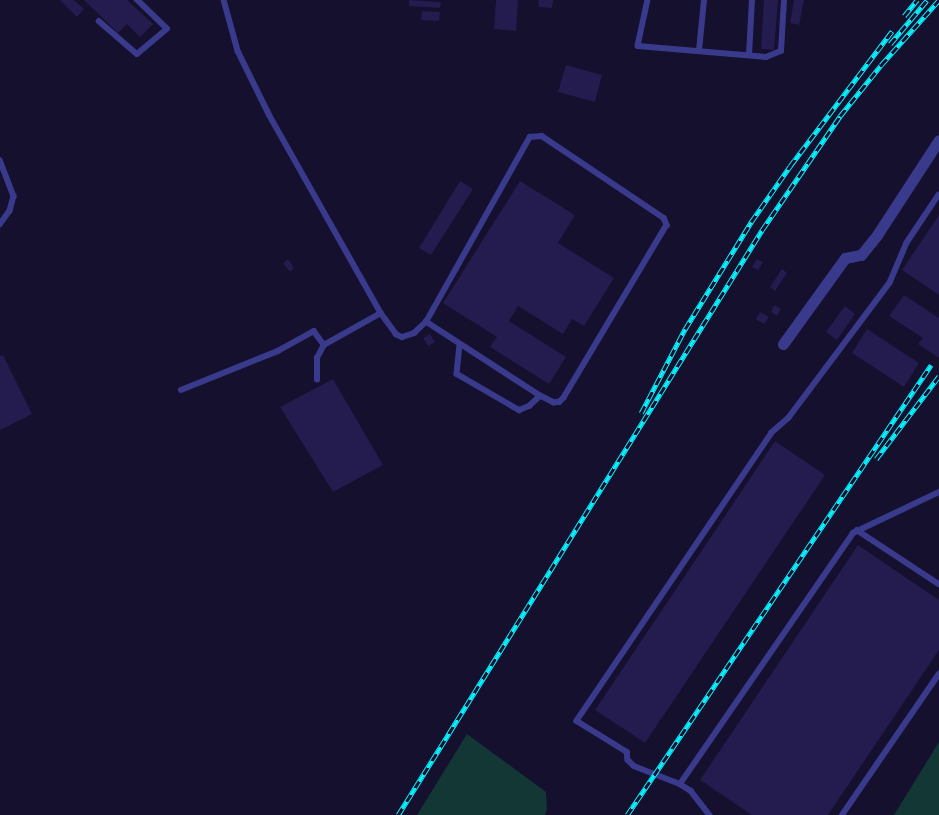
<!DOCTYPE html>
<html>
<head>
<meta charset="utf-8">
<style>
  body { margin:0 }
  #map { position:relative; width:939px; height:815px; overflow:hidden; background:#14102d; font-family:"DM Sans",sans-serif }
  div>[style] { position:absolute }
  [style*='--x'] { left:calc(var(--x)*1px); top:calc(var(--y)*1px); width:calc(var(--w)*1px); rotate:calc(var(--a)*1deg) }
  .green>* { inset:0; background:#133734 }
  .building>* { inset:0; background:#241b4e }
  .lane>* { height:5.5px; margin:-2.75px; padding:0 2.75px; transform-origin:2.75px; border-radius:2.75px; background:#3a3a8d }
  .street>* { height:11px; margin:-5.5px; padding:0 5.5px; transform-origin:5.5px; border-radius:5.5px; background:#3a3a8d }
  .rail>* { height:4.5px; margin-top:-2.25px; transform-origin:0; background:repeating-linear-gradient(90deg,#14102d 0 8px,#08f1ff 0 16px); box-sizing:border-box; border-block:1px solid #08f1ff }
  span { translate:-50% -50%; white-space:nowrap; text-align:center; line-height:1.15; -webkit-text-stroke:4.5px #14102d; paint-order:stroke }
</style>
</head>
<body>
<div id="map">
  <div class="green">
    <i style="clip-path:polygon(467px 734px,546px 792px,547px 809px,545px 815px,417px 815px)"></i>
    <i style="clip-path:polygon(939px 742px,939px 815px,894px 815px)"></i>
  </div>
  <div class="building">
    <i style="clip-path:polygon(60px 0,74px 0,84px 9px,77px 17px)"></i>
    <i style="clip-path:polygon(84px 0,127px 0,153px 24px,140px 37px,127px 24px,118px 33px)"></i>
    <i style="clip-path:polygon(409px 0,441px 2px,440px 8px,409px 6px)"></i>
    <i style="clip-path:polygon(496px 0,518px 0,516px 31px,494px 29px)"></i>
    <i style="clip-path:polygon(539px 0,553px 0,552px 8px,538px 7px)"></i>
    <i style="clip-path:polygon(764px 0,778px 0,774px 50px,761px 49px)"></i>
    <i style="clip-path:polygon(794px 0,804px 0,799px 25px,790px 23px)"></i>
    <i style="clip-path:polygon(422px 11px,440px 12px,439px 21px,421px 20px)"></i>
    <i style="clip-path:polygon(566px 65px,602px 75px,595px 102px,558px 92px)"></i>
    <i style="clip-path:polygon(460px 181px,473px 189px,431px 255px,419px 248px)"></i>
    <i style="clip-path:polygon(520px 181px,575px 215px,558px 243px,614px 278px,584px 326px,572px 319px,563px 334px,518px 306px,509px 321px,566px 357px,549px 384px,490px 347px,497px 337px,443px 303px)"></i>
    <i style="clip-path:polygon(939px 215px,939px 295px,902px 270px)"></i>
    <i style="clip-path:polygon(288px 259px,294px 268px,290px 272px,283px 263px)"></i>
    <i style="clip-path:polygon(757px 259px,763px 262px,758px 270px,752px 267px)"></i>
    <i style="clip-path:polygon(782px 269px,787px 273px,775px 291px,770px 287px)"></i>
    <i style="clip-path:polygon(904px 295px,939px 318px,939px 358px,918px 344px,923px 338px,889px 316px)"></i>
    <i style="clip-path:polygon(774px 305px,781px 309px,777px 316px,771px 312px)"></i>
    <i style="clip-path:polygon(845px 306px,855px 314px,837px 340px,826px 332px)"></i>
    <i style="clip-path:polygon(760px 312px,769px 317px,764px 324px,756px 319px)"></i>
    <i style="clip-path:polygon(867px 329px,919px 363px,904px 387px,852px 353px)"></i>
    <i style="clip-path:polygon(430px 334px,435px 342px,428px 346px,423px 338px)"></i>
    <i style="clip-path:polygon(3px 355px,32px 414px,0 430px,0 356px)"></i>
    <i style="clip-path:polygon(333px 379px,383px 465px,333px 492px,280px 407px)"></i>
    <i style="clip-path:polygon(775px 441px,825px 475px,645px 743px,595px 710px)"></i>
    <i style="clip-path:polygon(858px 545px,939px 600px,939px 650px,828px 815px,752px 815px,700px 780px)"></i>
  </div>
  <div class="lane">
    <i style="--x:224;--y:0;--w:53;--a:74.6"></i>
    <i style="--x:238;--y:51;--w:72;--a:63.8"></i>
    <i style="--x:270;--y:116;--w:226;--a:60.6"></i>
    <i style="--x:381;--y:313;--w:26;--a:54"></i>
    <i style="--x:396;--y:334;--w:7;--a:27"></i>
    <i style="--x:402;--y:337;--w:13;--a:-18"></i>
    <i style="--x:414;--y:333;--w:16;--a:-43"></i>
    <i style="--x:426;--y:322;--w:212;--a:-60.7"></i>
    <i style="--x:530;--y:137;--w:12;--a:-5"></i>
    <i style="--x:542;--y:136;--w:147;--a:33.9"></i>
    <i style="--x:664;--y:218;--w:8;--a:67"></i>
    <i style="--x:667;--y:225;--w:201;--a:120.8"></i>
    <i style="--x:564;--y:398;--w:6;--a:135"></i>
    <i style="--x:560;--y:402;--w:6;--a:171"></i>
    <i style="--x:554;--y:403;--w:16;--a:-153"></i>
    <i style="--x:540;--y:396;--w:136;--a:-147"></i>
    <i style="--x:648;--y:0;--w:47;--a:102.3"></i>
    <i style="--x:638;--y:46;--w:128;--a:4.9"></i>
    <i style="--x:766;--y:57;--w:16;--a:-22"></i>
    <i style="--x:781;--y:51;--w:51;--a:-86.6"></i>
    <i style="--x:99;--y:21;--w:50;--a:41"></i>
    <i style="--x:137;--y:54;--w:39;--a:-40"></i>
    <i style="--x:167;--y:29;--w:42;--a:-136"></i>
    <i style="--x:699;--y:51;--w:51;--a:-84.4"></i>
    <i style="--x:749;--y:55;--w:55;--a:-86.9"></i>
    <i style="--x:0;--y:160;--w:39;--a:69"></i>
    <i style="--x:14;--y:196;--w:16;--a:105"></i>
    <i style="--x:10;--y:211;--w:17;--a:126"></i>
    <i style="--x:939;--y:195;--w:58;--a:123.7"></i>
    <i style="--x:907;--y:243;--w:43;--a:113"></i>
    <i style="--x:890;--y:283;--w:169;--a:126.8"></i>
    <i style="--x:789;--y:418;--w:23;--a:139"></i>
    <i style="--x:772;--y:433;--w:348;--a:124.1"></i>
    <i style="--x:577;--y:721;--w:59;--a:31.8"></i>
    <i style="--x:627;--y:752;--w:8;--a:83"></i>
    <i style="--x:628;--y:760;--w:8;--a:45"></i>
    <i style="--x:634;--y:766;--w:49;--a:21.4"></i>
    <i style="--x:680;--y:784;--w:305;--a:-55.4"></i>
    <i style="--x:853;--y:533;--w:95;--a:-25.5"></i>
    <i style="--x:460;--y:345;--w:29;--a:96"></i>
    <i style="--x:457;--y:374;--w:72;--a:30.1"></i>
    <i style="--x:519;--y:410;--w:11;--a:-22"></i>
    <i style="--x:529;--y:406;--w:15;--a:-42"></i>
    <i style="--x:317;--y:380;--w:22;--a:-90"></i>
    <i style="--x:317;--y:358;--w:15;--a:-62"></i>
    <i style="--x:181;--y:390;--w:105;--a:-21.9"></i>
    <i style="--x:278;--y:351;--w:41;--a:-29.1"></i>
    <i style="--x:314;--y:331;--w:17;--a:54"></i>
    <i style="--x:324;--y:345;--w:65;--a:-29.3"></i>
    <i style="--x:857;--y:530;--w:98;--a:33.4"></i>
    <i style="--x:680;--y:784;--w:13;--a:32"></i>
    <i style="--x:691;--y:791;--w:31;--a:52"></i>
    <i style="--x:842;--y:815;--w:171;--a:-55.5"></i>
  </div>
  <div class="street">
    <i style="--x:783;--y:344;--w:106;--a:-54.2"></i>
    <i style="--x:845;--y:258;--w:16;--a:-11"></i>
    <i style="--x:861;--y:255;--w:26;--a:-51"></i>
    <i style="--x:877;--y:235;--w:113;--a:-56.9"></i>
  </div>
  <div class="rail">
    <i style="--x:904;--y:16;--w:21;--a:-51"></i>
    <i style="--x:890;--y:44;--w:57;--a:-49.9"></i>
    <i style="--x:641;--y:413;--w:95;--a:-62.4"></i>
    <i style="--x:685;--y:329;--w:126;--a:-58.3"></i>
    <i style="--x:751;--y:222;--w:68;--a:-55.1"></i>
    <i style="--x:790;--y:166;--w:169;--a:-52.9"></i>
    <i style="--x:876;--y:459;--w:104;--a:-52.8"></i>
    <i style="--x:398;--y:815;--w:689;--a:-58.11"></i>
    <i style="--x:762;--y:230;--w:138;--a:-55.6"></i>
    <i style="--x:840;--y:116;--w:65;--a:-51.2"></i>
    <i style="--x:881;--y:65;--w:87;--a:-48.3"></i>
    <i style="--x:627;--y:815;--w:543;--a:-55.96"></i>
  </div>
</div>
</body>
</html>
